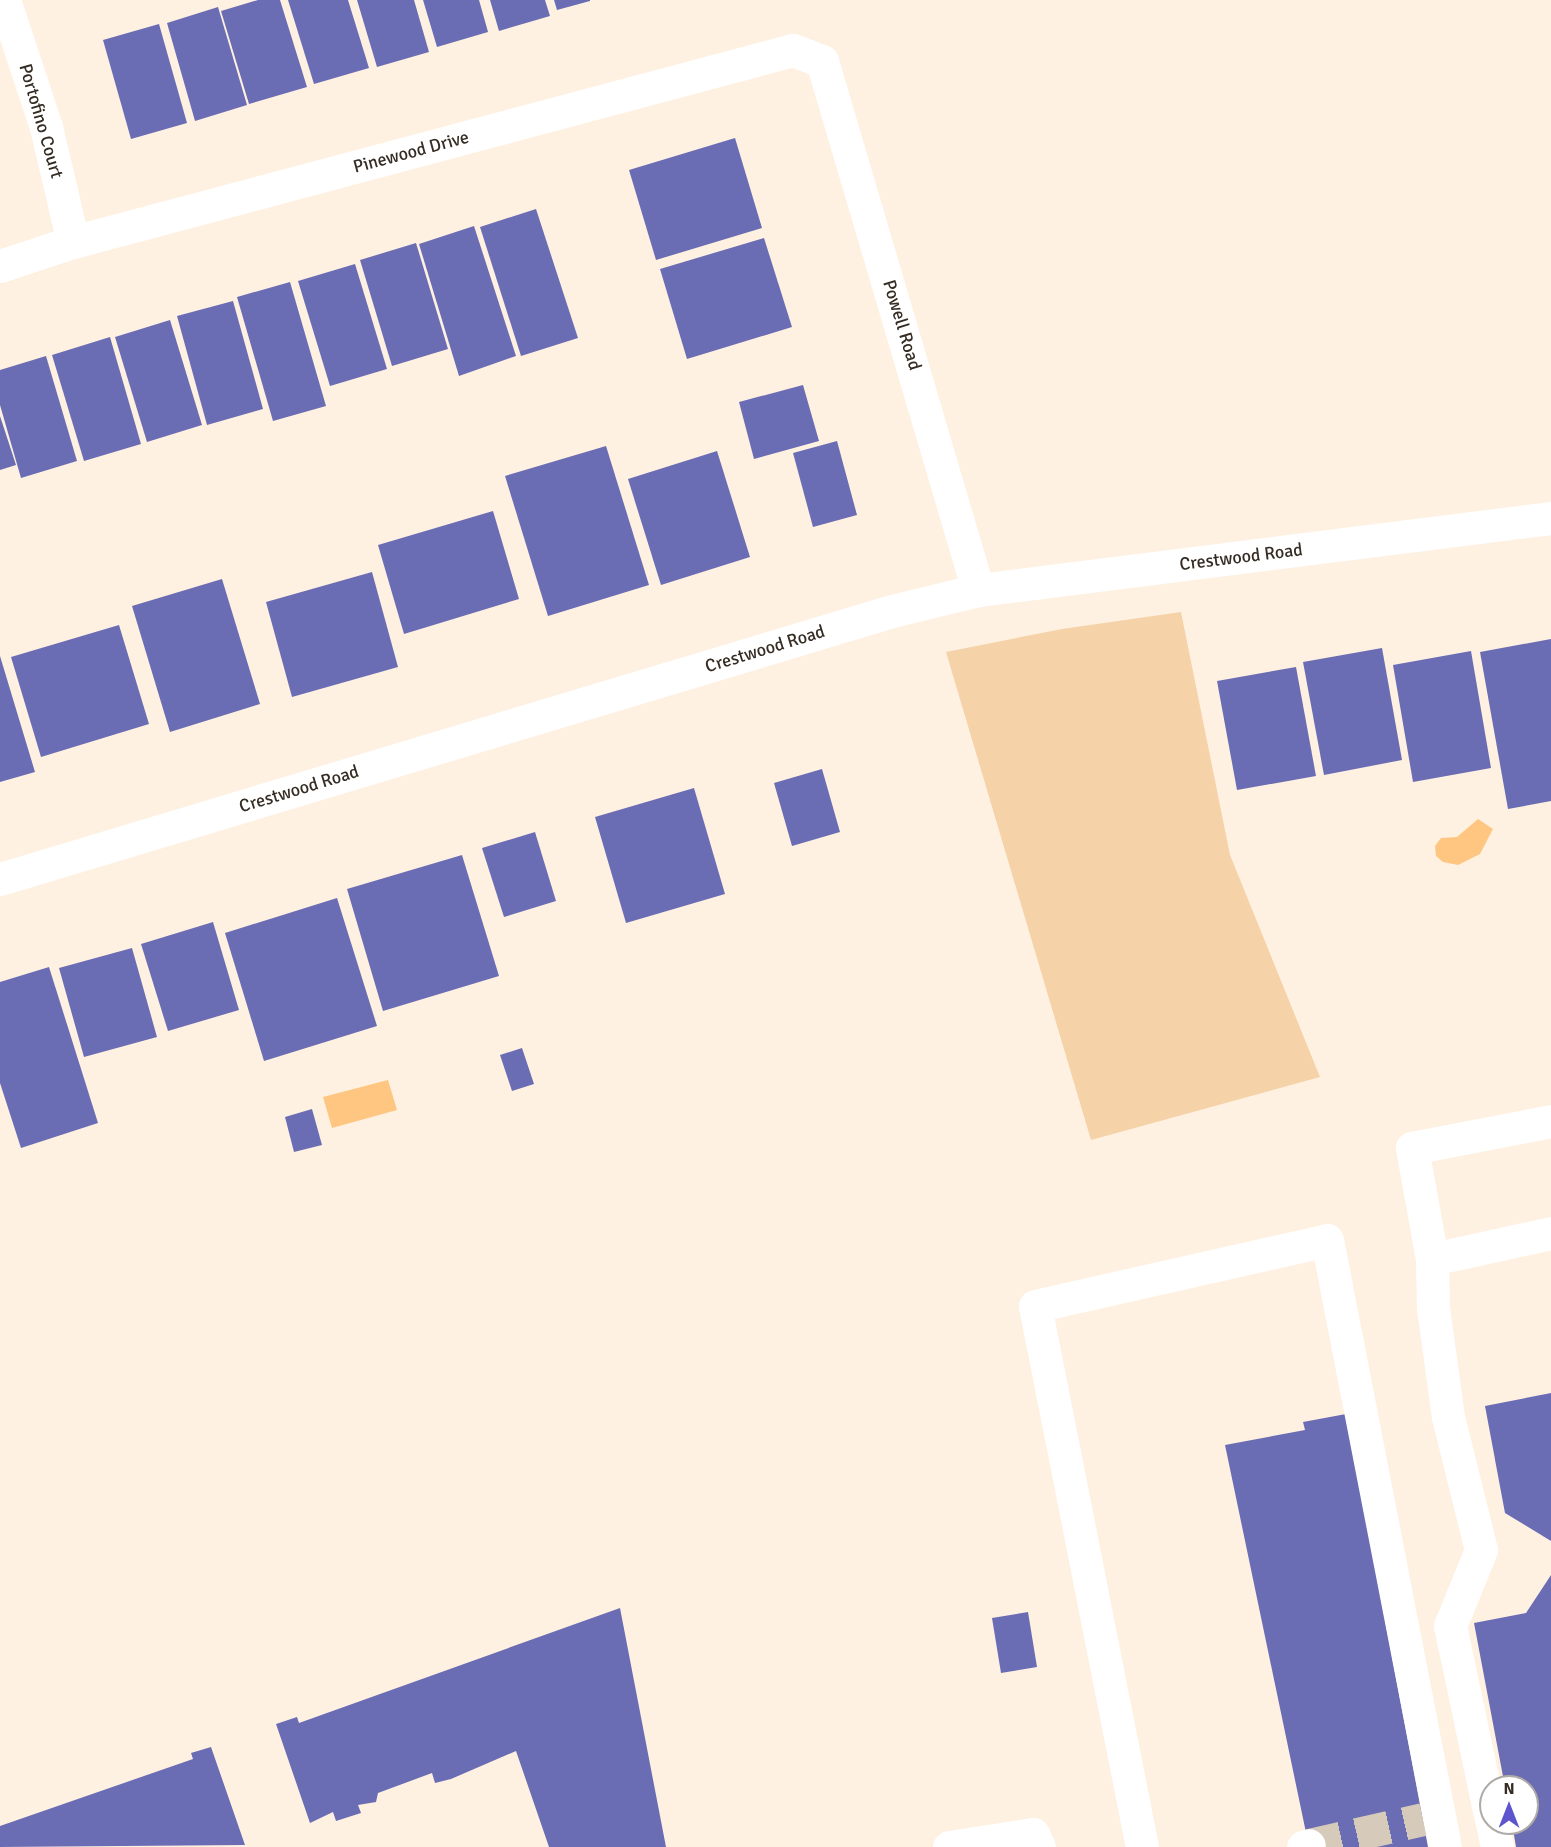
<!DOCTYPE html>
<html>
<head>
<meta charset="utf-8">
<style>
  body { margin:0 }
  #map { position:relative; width:1551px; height:1847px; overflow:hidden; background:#fef1e1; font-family:Signika,sans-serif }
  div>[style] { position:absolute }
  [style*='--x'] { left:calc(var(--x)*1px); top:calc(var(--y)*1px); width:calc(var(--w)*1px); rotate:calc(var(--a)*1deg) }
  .green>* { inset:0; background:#f5d2a8 }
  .water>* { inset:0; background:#fec680 }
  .building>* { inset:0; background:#6b6db4 }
  .minor-tunnel>* { height:33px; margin-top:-16.5px; transform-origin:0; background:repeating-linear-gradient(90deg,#d6cabb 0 33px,transparent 0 49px) }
  .minor>* { height:33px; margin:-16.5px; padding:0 16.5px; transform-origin:16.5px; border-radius:16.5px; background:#fff }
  span { translate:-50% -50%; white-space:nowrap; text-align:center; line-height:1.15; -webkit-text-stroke:6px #fff; paint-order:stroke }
  .street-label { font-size:18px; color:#352c23 }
  .north { position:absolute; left:1479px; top:1775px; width:60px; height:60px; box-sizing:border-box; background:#fff; border:2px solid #aeaba7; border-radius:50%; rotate:0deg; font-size:16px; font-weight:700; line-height:24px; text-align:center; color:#352c23 }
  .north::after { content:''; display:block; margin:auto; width:21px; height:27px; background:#5c55cd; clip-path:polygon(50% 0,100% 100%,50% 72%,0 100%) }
</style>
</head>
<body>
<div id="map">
  <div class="green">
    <i style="clip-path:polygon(1181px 612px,1230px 855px,1320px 1077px,1091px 1140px,946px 652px,1062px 629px)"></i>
  </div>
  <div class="water">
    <i style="clip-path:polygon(1478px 819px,1493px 829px,1480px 854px,1458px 865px,1443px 862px,1436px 856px,1435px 846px,1441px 838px,1457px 837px)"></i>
    <i style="clip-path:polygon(388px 1080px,397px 1110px,332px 1128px,323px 1097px)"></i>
  </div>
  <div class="building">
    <i style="clip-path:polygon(258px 0,280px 0,307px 87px,249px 104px,221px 11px)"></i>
    <i style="clip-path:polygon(288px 0,348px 0,369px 68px,314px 84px)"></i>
    <i style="clip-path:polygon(357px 0,414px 0,429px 52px,377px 67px)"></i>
    <i style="clip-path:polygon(423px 0,479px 0,488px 32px,437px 47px)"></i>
    <i style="clip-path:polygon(490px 0,545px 0,550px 16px,499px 31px)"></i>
    <i style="clip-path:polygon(554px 0,590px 0,590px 1px,557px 10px)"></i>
    <i style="clip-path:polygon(218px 7px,247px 105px,195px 121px,167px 23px)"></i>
    <i style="clip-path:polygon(159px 24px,187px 123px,131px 139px,103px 40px)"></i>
    <i style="clip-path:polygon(735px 138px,762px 228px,656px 260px,629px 170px)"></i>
    <i style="clip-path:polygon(536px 209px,578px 338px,521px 356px,480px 227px)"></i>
    <i style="clip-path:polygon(474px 226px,516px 356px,459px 376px,419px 244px)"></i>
    <i style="clip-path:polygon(764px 238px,792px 327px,687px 359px,660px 269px)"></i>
    <i style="clip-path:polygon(416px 243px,448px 349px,392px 366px,360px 260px)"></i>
    <i style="clip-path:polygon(355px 264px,387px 369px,330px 386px,298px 281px)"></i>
    <i style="clip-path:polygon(290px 282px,326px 406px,273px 421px,237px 297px)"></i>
    <i style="clip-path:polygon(233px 301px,263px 409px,207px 425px,177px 316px)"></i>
    <i style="clip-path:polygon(170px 320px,202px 425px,147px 442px,115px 337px)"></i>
    <i style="clip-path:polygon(110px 337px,141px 444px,84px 461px,52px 355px)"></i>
    <i style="clip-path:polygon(46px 356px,77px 461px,21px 478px,0 405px,0 370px)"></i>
    <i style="clip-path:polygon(803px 385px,819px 441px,754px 459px,739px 402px)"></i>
    <i style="clip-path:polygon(0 416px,16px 465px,0 470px)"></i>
    <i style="clip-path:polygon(837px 441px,857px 515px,813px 527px,793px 453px)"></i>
    <i style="clip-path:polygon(606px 446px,649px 585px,548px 616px,505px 476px)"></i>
    <i style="clip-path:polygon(717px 451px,750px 557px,661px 585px,628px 479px)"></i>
    <i style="clip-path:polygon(493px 511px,519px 599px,404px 634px,378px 545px)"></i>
    <i style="clip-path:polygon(372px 572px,398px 667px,292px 697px,266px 602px)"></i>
    <i style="clip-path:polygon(222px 579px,260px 704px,170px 732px,132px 606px)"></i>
    <i style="clip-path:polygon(119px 625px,149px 724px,41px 757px,11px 657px)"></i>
    <i style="clip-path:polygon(1551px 639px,1551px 801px,1508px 809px,1480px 652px)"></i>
    <i style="clip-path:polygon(1382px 648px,1402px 760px,1324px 775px,1303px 662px)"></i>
    <i style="clip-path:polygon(1471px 651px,1491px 768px,1413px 782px,1393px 665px)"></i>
    <i style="clip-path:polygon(0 656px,35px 772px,0 782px)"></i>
    <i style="clip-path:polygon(1296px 667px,1316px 776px,1237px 790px,1217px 681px)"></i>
    <i style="clip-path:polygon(822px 769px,840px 832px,792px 846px,774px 783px)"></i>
    <i style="clip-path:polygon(694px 788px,725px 894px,626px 923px,595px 817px)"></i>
    <i style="clip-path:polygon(535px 832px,556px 901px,504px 917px,482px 848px)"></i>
    <i style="clip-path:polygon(462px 855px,499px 976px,383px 1011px,347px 889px)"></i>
    <i style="clip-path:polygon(337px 898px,377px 1026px,264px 1061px,225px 933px)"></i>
    <i style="clip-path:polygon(213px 922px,239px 1010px,168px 1031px,141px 944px)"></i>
    <i style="clip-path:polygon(132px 948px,157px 1037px,84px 1057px,59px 968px)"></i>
    <i style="clip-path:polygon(49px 967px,98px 1123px,21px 1148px,0 1083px,0 982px)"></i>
    <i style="clip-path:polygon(522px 1048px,534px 1084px,512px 1091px,500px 1055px)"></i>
    <i style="clip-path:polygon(312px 1109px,322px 1145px,294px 1152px,285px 1117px)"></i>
    <i style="clip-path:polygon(1551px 1393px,1551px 1541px,1505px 1513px,1485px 1406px)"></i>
    <i style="clip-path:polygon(1346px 1414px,1428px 1847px,1309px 1847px,1225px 1445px,1305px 1430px,1303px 1422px)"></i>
    <i style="clip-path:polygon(1551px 1575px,1551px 1847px,1516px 1847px,1512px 1823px,1527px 1823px,1527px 1787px,1505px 1787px,1474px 1623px,1526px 1613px)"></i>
    <i style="clip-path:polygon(620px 1608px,666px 1847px,549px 1847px,516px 1751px,451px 1779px,435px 1783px,432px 1773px,378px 1793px,376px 1802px,358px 1805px,361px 1813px,336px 1821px,333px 1812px,310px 1823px,276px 1724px,297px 1717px,299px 1723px)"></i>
    <i style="clip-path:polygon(1028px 1612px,1037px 1667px,1001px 1673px,992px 1618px)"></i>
    <i style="clip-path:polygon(211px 1747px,245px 1845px,0 1847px,0 1826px,193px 1759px,191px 1753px)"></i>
  </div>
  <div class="minor-tunnel">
    <i style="--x:1309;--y:1845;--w:117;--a:-12.8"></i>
  </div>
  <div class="minor">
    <i style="--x:4;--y:0;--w:134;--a:71.7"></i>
    <i style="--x:46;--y:127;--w:118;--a:76.8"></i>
    <i style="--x:0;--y:266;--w:77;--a:-18.2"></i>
    <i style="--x:73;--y:242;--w:745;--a:-14.93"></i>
    <i style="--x:793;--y:50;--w:31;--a:21"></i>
    <i style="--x:822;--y:61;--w:552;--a:73.57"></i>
    <i style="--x:0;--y:879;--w:931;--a:-16.72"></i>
    <i style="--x:892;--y:611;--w:89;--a:-13.7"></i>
    <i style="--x:978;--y:590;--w:578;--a:-7.16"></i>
    <i style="--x:1432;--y:1259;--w:122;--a:-12.3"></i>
    <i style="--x:1491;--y:1820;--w:198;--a:-101.9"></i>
    <i style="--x:1450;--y:1626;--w:82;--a:-67.8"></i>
    <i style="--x:1481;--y:1550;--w:137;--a:-103.9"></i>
    <i style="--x:1448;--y:1417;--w:111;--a:-97.8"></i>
    <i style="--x:1433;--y:1307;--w:48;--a:-91.2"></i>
    <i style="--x:1432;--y:1259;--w:113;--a:-100.2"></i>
    <i style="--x:1412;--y:1148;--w:142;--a:-11"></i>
    <i style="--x:1492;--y:1823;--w:25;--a:78"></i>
    <i style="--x:949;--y:1847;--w:85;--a:-8.8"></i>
    <i style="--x:1033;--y:1834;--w:14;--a:65"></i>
    <i style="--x:1142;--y:1847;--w:551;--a:-101.19"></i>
    <i style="--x:1035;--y:1306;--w:299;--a:-12.7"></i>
    <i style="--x:1327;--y:1240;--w:618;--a:79"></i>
    <i style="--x:1303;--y:1847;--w:6;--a:-18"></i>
  </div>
  <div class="street-label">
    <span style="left:41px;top:121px;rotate:74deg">Portofino Court</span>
    <span style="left:411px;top:152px;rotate:-15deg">Pinewood Drive</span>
    <span style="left:902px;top:325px;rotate:73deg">Powell Road</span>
    <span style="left:1241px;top:557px;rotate:-7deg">Crestwood Road</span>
    <span style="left:765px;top:649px;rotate:-17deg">Crestwood Road</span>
    <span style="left:299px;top:789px;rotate:-17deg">Crestwood Road</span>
  </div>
  <div class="north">N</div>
</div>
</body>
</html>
